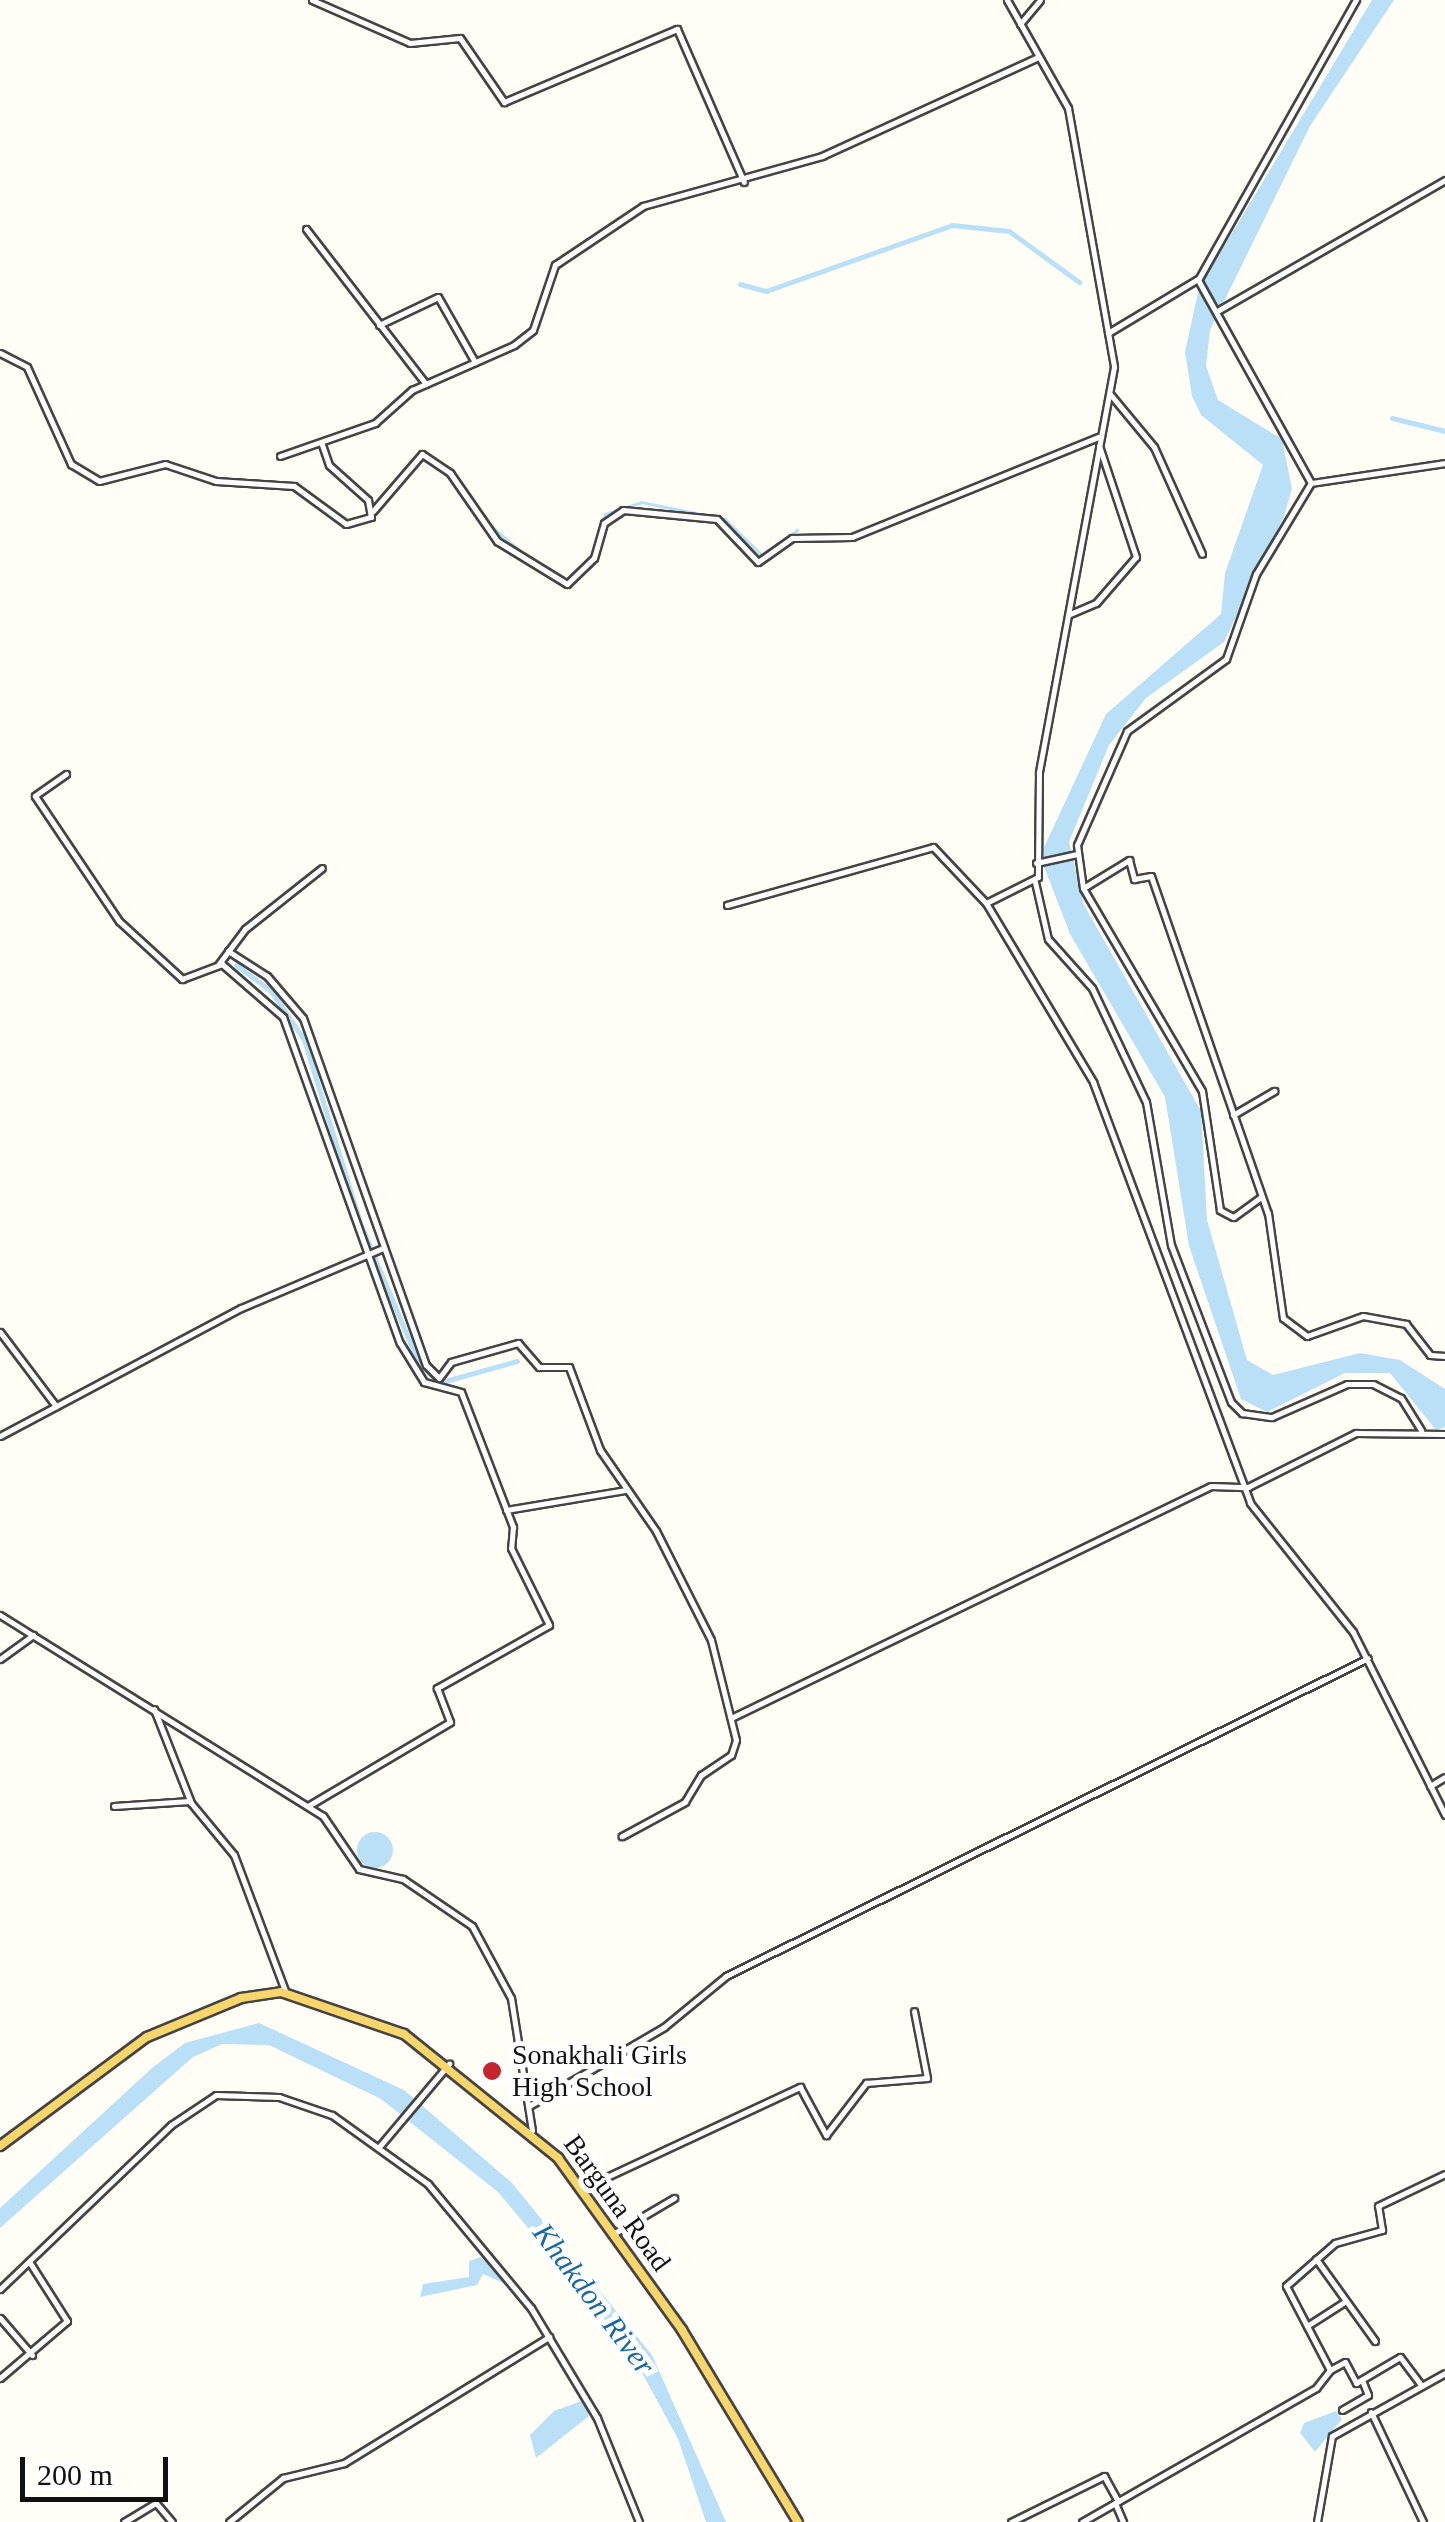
<!DOCTYPE html>
<html>
<head>
<meta charset="utf-8">
<style>
  body { margin:0 }
  #map { position:relative; width:1445px; height:2522px; overflow:hidden; background:#fffdf5; font-family:"Times New Roman",serif }
  div>[style] { position:absolute }
  [style*='--x'] { left:calc(var(--x)*1px); top:calc(var(--y)*1px); width:calc(var(--w)*1px); rotate:calc(var(--a)*1deg) }
  .water>* { inset:0; background:#b9e0f7 }
  .round { border-radius:50% }
  .stream>* { height:2.5px; margin:-1.25px; padding:0 1.25px; transform-origin:1.25px; border-radius:1.25px; background:#b9e0f7 }
  .canal>* { height:5px; margin:-2.5px; padding:0 2.5px; transform-origin:2.5px; border-radius:2.5px; background:#b9e0f7 }
  .roads { filter:drop-shadow(2px 0 #444) drop-shadow(-2px 0 #444) drop-shadow(0 2px #444) drop-shadow(0 -2px #444) }
  .minor>* { height:5px; margin:-2.5px; padding:0 2.5px; transform-origin:2.5px; border-radius:2.5px; background:#fff }
  .major>* { height:8px; margin:-4px; padding:0 4px; transform-origin:4px; border-radius:4px; background:#f9d66b }
  .dots>* { width:28px; height:28px; translate:-50% -50%; box-sizing:border-box; border:5px solid #fff; border-radius:50% }
  span { translate:-50% -50%; white-space:nowrap; text-align:center; line-height:1.15; -webkit-text-stroke:10px #fff; paint-order:stroke }
  .poi-label { font-size:28px; color:#111 }
  .left { translate:0 -50%; text-align:left }
  .street-label { font-size:28px; color:#111 }
  .water-label { font-size:30px; color:#1768a6; font-style:italic }
  .scale { position:absolute; left:20px; top:2457px; width:148px; height:45px; box-sizing:border-box; border:5px solid #111; border-top:0; padding-left:12px; font-size:30px; line-height:35px; white-space:nowrap; color:#111; -webkit-text-stroke:8px #fff; paint-order:stroke }
</style>
</head>
<body>
<div id="map">
  <div class="water">
    <i style="clip-path:polygon(1372px 0,1394px 0,1310px 126px,1210px 330px,1206px 366px,1218px 400px,1282px 439px,1292px 489px,1284px 516px,1224px 642px,1146px 698px,1109px 745px,1069px 842px,1084px 905px,1201px 1111px,1207px 1220px,1247px 1360px,1273px 1375px,1360px 1353px,1400px 1360px,1445px 1389px,1445px 1427px,1436px 1430px,1390px 1373px,1345px 1373px,1267px 1412px,1241px 1399px,1189px 1246px,1165px 1097px,1070px 934px,1040px 856px,1106px 714px,1221px 614px,1225px 573px,1263px 465px,1201px 415px,1192px 396px,1185px 352px,1199px 288px)"></i>
    <i class="round" style="left:357px;top:1832px;width:36px;height:36px"></i>
    <i style="clip-path:polygon(259px 2023px,404px 2090px,512px 2183px,652px 2355px,726px 2522px,706px 2522px,678px 2439px,629px 2349px,498px 2192px,381px 2099px,269px 2045px,222px 2044px,193px 2057px,0 2228px,0 2208px,152px 2068px,185px 2043px)"></i>
    <i style="clip-path:polygon(481px 2257px,508px 2285px,483px 2274px,477px 2285px,420px 2297px,423px 2284px,469px 2277px,469px 2261px)"></i>
    <i style="clip-path:polygon(584px 2400px,589px 2416px,536px 2458px,530px 2435px,554px 2411px)"></i>
    <i style="clip-path:polygon(1336px 2411px,1342px 2419px,1315px 2452px,1300px 2433px,1304px 2423px)"></i>
  </div>
  <div class="stream">
    <i style="--x:425;--y:453;--w:29;--a:31"></i>
    <i style="--x:450;--y:468;--w:58;--a:56.3"></i>
    <i style="--x:487;--y:522;--w:52;--a:41.1"></i>
    <i style="--x:590;--y:559;--w:47;--a:-71.6"></i>
    <i style="--x:605;--y:514;--w:38;--a:-18"></i>
    <i style="--x:641;--y:502;--w:86;--a:11.4"></i>
    <i style="--x:725;--y:519;--w:52;--a:44.2"></i>
    <i style="--x:762;--y:555;--w:43;--a:-35.5"></i>
  </div>
  <div class="canal">
    <i style="--x:740;--y:284;--w:27;--a:15"></i>
    <i style="--x:766;--y:291;--w:197;--a:-19.5"></i>
    <i style="--x:952;--y:225;--w:57;--a:6"></i>
    <i style="--x:1009;--y:231;--w:87;--a:36.1"></i>
    <i style="--x:1392;--y:418;--w:55;--a:13.8"></i>
    <i style="--x:236;--y:965;--w:44;--a:36.6"></i>
    <i style="--x:271;--y:991;--w:59;--a:56"></i>
    <i style="--x:304;--y:1040;--w:194;--a:72.9"></i>
    <i style="--x:361;--y:1225;--w:148;--a:67.4"></i>
    <i style="--x:418;--y:1362;--w:29;--a:46"></i>
    <i style="--x:438;--y:1383;--w:82;--a:-15.6"></i>
  </div>
  <div class="roads">
    <div class="minor">
      <i style="--x:312;--y:0;--w:107;--a:23.7"></i>
      <i style="--x:410;--y:43;--w:50;--a:-5.7"></i>
      <i style="--x:460;--y:38;--w:78;--a:55.5"></i>
      <i style="--x:504;--y:102;--w:188;--a:-22.9"></i>
      <i style="--x:677;--y:29;--w:167;--a:66.4"></i>
      <i style="--x:1007;--y:0;--w:124;--a:60.5"></i>
      <i style="--x:1068;--y:108;--w:263;--a:79.9"></i>
      <i style="--x:1114;--y:367;--w:413;--a:100.5"></i>
      <i style="--x:1039;--y:773;--w:104;--a:90.6"></i>
      <i style="--x:1038;--y:877;--w:58;--a:153.4"></i>
      <i style="--x:986;--y:903;--w:209;--a:59.1"></i>
      <i style="--x:1093;--y:1082;--w:449;--a:69.5"></i>
      <i style="--x:1250;--y:1503;--w:165;--a:51.4"></i>
      <i style="--x:1353;--y:1632;--w:205;--a:63.3"></i>
      <i style="--x:1020;--y:24;--w:31;--a:-50"></i>
      <i style="--x:306;--y:229;--w:196;--a:52.3"></i>
      <i style="--x:1219;--y:310;--w:261;--a:-29.9"></i>
      <i style="--x:379;--y:325;--w:65;--a:-25.4"></i>
      <i style="--x:438;--y:297;--w:75;--a:60.4"></i>
      <i style="--x:1108;--y:333;--w:105;--a:-31"></i>
      <i style="--x:0;--y:353;--w:30;--a:27"></i>
      <i style="--x:27;--y:367;--w:107;--a:65.6"></i>
      <i style="--x:71;--y:464;--w:33;--a:31"></i>
      <i style="--x:99;--y:481;--w:68;--a:-14.4"></i>
      <i style="--x:165;--y:464;--w:54;--a:18.4"></i>
      <i style="--x:216;--y:481;--w:78;--a:3.7"></i>
      <i style="--x:294;--y:486;--w:64;--a:36.2"></i>
      <i style="--x:346;--y:524;--w:26;--a:-16"></i>
      <i style="--x:371;--y:517;--w:17;--a:-100"></i>
      <i style="--x:368;--y:500;--w:52;--a:-138.1"></i>
      <i style="--x:329;--y:465;--w:24;--a:-109"></i>
      <i style="--x:1110;--y:394;--w:69;--a:50.3"></i>
      <i style="--x:1154;--y:447;--w:117;--a:65.8"></i>
      <i style="--x:280;--y:456;--w:101;--a:-19.2"></i>
      <i style="--x:375;--y:423;--w:50;--a:-41.7"></i>
      <i style="--x:412;--y:390;--w:111;--a:-23.8"></i>
      <i style="--x:514;--y:345;--w:24;--a:-38"></i>
      <i style="--x:533;--y:330;--w:69;--a:-71.3"></i>
      <i style="--x:555;--y:265;--w:106;--a:-33.8"></i>
      <i style="--x:643;--y:206;--w:186;--a:-15.6"></i>
      <i style="--x:822;--y:156;--w:238;--a:-24.6"></i>
      <i style="--x:1311;--y:483;--w:135;--a:-8.5"></i>
      <i style="--x:373;--y:511;--w:75;--a:-49.3"></i>
      <i style="--x:422;--y:454;--w:34;--a:34"></i>
      <i style="--x:450;--y:473;--w:83;--a:55.3"></i>
      <i style="--x:497;--y:541;--w:82;--a:31.6"></i>
      <i style="--x:567;--y:584;--w:37;--a:-44"></i>
      <i style="--x:594;--y:558;--w:36;--a:-74"></i>
      <i style="--x:604;--y:523;--w:23;--a:-34"></i>
      <i style="--x:623;--y:510;--w:94;--a:5.5"></i>
      <i style="--x:717;--y:519;--w:59;--a:46.4"></i>
      <i style="--x:758;--y:562;--w:42;--a:-35.2"></i>
      <i style="--x:792;--y:538;--w:60;--a:-1"></i>
      <i style="--x:852;--y:537;--w:266;--a:-22.1"></i>
      <i style="--x:1070;--y:614;--w:28;--a:-23"></i>
      <i style="--x:1096;--y:603;--w:61;--a:-49"></i>
      <i style="--x:1136;--y:557;--w:117;--a:-108.4"></i>
      <i style="--x:66;--y:774;--w:38;--a:145"></i>
      <i style="--x:35;--y:796;--w:151;--a:56.1"></i>
      <i style="--x:119;--y:921;--w:86;--a:42.6"></i>
      <i style="--x:182;--y:979;--w:43;--a:-20.6"></i>
      <i style="--x:222;--y:964;--w:81;--a:41"></i>
      <i style="--x:283;--y:1017;--w:346;--a:70.3"></i>
      <i style="--x:400;--y:1343;--w:46;--a:58.4"></i>
      <i style="--x:424;--y:1382;--w:38;--a:15"></i>
      <i style="--x:461;--y:1392;--w:145;--a:68.9"></i>
      <i style="--x:513;--y:1527;--w:21;--a:95"></i>
      <i style="--x:511;--y:1548;--w:86;--a:63.7"></i>
      <i style="--x:549;--y:1625;--w:129;--a:150.6"></i>
      <i style="--x:437;--y:1688;--w:36;--a:69"></i>
      <i style="--x:450;--y:1722;--w:165;--a:149.4"></i>
      <i style="--x:1036;--y:863;--w:42;--a:-12.4"></i>
      <i style="--x:1035;--y:882;--w:58;--a:77.2"></i>
      <i style="--x:1048;--y:939;--w:66;--a:48.1"></i>
      <i style="--x:1092;--y:988;--w:126;--a:64.7"></i>
      <i style="--x:1146;--y:1102;--w:145;--a:80.1"></i>
      <i style="--x:1171;--y:1245;--w:168;--a:69.1"></i>
      <i style="--x:1231;--y:1402;--w:16;--a:45"></i>
      <i style="--x:1242;--y:1413;--w:30;--a:8"></i>
      <i style="--x:1272;--y:1417;--w:82;--a:-23.7"></i>
      <i style="--x:1347;--y:1384;--w:26;--a:0"></i>
      <i style="--x:1373;--y:1384;--w:31;--a:27"></i>
      <i style="--x:1401;--y:1398;--w:38;--a:58"></i>
      <i style="--x:1085;--y:887;--w:52;--a:-31.5"></i>
      <i style="--x:1129;--y:860;--w:20;--a:75"></i>
      <i style="--x:1134;--y:879;--w:17;--a:-10"></i>
      <i style="--x:1151;--y:876;--w:357;--a:70.9"></i>
      <i style="--x:1268;--y:1213;--w:106;--a:81.9"></i>
      <i style="--x:1283;--y:1318;--w:30;--a:37"></i>
      <i style="--x:1307;--y:1336;--w:59;--a:-19.7"></i>
      <i style="--x:1363;--y:1316;--w:44;--a:10.5"></i>
      <i style="--x:1406;--y:1324;--w:39;--a:52"></i>
      <i style="--x:1430;--y:1355;--w:15;--a:4"></i>
      <i style="--x:727;--y:905;--w:214;--a:-15.7"></i>
      <i style="--x:933;--y:847;--w:77;--a:46.6"></i>
      <i style="--x:228;--y:951;--w:46;--a:32.7"></i>
      <i style="--x:267;--y:976;--w:55;--a:49.4"></i>
      <i style="--x:303;--y:1018;--w:368;--a:70.5"></i>
      <i style="--x:426;--y:1365;--w:18;--a:45"></i>
      <i style="--x:439;--y:1378;--w:20;--a:-53"></i>
      <i style="--x:451;--y:1362;--w:70;--a:-15.8"></i>
      <i style="--x:518;--y:1343;--w:32;--a:49"></i>
      <i style="--x:539;--y:1367;--w:30;--a:0"></i>
      <i style="--x:569;--y:1367;--w:89;--a:69.5"></i>
      <i style="--x:600;--y:1450;--w:98;--a:55.3"></i>
      <i style="--x:656;--y:1531;--w:122;--a:63.2"></i>
      <i style="--x:711;--y:1640;--w:103;--a:76"></i>
      <i style="--x:736;--y:1740;--w:16;--a:108"></i>
      <i style="--x:731;--y:1755;--w:36;--a:146"></i>
      <i style="--x:701;--y:1775;--w:31;--a:121"></i>
      <i style="--x:685;--y:1802;--w:72;--a:151.6"></i>
      <i style="--x:218;--y:965;--w:45;--a:-53.1"></i>
      <i style="--x:245;--y:929;--w:98;--a:-38.4"></i>
      <i style="--x:1233;--y:1115;--w:48;--a:-30.3"></i>
      <i style="--x:1261;--y:1197;--w:34;--a:144"></i>
      <i style="--x:1233;--y:1217;--w:15;--a:-152"></i>
      <i style="--x:1220;--y:1210;--w:120;--a:-98.6"></i>
      <i style="--x:1202;--y:1091;--w:235;--a:-120.4"></i>
      <i style="--x:1083;--y:888;--w:43;--a:-97.9"></i>
      <i style="--x:1077;--y:845;--w:124;--a:-66.3"></i>
      <i style="--x:1127;--y:731;--w:122;--a:-36"></i>
      <i style="--x:1226;--y:659;--w:90;--a:-70.6"></i>
      <i style="--x:1256;--y:574;--w:106;--a:-58.9"></i>
      <i style="--x:1311;--y:483;--w:232;--a:-119.1"></i>
      <i style="--x:1198;--y:280;--w:322;--a:-60.6"></i>
      <i style="--x:0;--y:1332;--w:93;--a:52.9"></i>
      <i style="--x:0;--y:1436;--w:273;--a:-28"></i>
      <i style="--x:241;--y:1308;--w:152;--a:-22.9"></i>
      <i style="--x:506;--y:1510;--w:122;--a:-9.5"></i>
      <i style="--x:0;--y:1615;--w:380;--a:31.9"></i>
      <i style="--x:323;--y:1816;--w:64;--a:55.8"></i>
      <i style="--x:359;--y:1869;--w:45;--a:12.8"></i>
      <i style="--x:403;--y:1879;--w:83;--a:34.3"></i>
      <i style="--x:472;--y:1926;--w:82;--a:61.6"></i>
      <i style="--x:511;--y:1998;--w:134;--a:81"></i>
      <i style="--x:0;--y:1659;--w:41;--a:-36"></i>
      <i style="--x:154;--y:1709;--w:101;--a:68.5"></i>
      <i style="--x:191;--y:1803;--w:67;--a:50.4"></i>
      <i style="--x:234;--y:1855;--w:147;--a:69.4"></i>
      <i style="--x:731;--y:1718;--w:533;--a:-25.8"></i>
      <i style="--x:1211;--y:1486;--w:37;--a:2"></i>
      <i style="--x:1248;--y:1487;--w:121;--a:-26.6"></i>
      <i style="--x:1356;--y:1433;--w:89;--a:0.6"></i>
      <i style="--x:1430;--y:1786;--w:17;--a:-31"></i>
      <i style="--x:114;--y:1806;--w:76;--a:-3.8"></i>
      <i style="--x:529;--y:2106;--w:156;--a:-30.3"></i>
      <i style="--x:664;--y:2027;--w:80;--a:-39.4"></i>
      <i style="--x:726;--y:1976;--w:716;--a:-26.35"></i>
      <i style="--x:379;--y:2147;--w:109;--a:-49.9"></i>
      <i style="--x:581;--y:2189;--w:242;--a:-25"></i>
      <i style="--x:800;--y:2087;--w:55;--a:61.6"></i>
      <i style="--x:826;--y:2135;--w:66;--a:-52.4"></i>
      <i style="--x:866;--y:2083;--w:61;--a:-4.7"></i>
      <i style="--x:927;--y:2078;--w:68;--a:-101"></i>
      <i style="--x:613;--y:2234;--w:71;--a:-30.5"></i>
      <i style="--x:1316;--y:2259;--w:101;--a:54.3"></i>
      <i style="--x:0;--y:2289;--w:237;--a:-43.8"></i>
      <i style="--x:171;--y:2125;--w:54;--a:-33.7"></i>
      <i style="--x:216;--y:2095;--w:63;--a:1.8"></i>
      <i style="--x:279;--y:2097;--w:56;--a:18.8"></i>
      <i style="--x:332;--y:2115;--w:118;--a:35.7"></i>
      <i style="--x:428;--y:2184;--w:161;--a:50.3"></i>
      <i style="--x:531;--y:2308;--w:128;--a:59"></i>
      <i style="--x:597;--y:2418;--w:112;--a:68"></i>
      <i style="--x:0;--y:2318;--w:49;--a:49.1"></i>
      <i style="--x:1307;--y:2326;--w:46;--a:-32.7"></i>
      <i style="--x:1330;--y:2370;--w:17;--a:-28"></i>
      <i style="--x:1345;--y:2362;--w:24;--a:62"></i>
      <i style="--x:1356;--y:2383;--w:51;--a:-30.6"></i>
      <i style="--x:1400;--y:2357;--w:35;--a:53"></i>
      <i style="--x:0;--y:2378;--w:88;--a:-40.4"></i>
      <i style="--x:67;--y:2321;--w:69;--a:-122.5"></i>
      <i style="--x:1342;--y:2410;--w:30;--a:-30"></i>
      <i style="--x:1368;--y:2395;--w:16;--a:-112"></i>
      <i style="--x:1371;--y:2412;--w:122;--a:64.7"></i>
      <i style="--x:1115;--y:2503;--w:21;--a:67"></i>
      <i style="--x:124;--y:2522;--w:37;--a:-31"></i>
      <i style="--x:156;--y:2503;--w:25;--a:50"></i>
      <i style="--x:229;--y:2522;--w:70;--a:-39.2"></i>
      <i style="--x:283;--y:2478;--w:63;--a:-13.8"></i>
      <i style="--x:344;--y:2463;--w:241;--a:-31.6"></i>
      <i style="--x:1011;--y:2522;--w:104;--a:-26.3"></i>
      <i style="--x:1104;--y:2476;--w:29;--a:61"></i>
      <i style="--x:1082;--y:2522;--w:270;--a:-29.8"></i>
      <i style="--x:1316;--y:2388;--w:23;--a:-52"></i>
      <i style="--x:1330;--y:2370;--w:95;--a:-117.6"></i>
      <i style="--x:1286;--y:2286;--w:65;--a:-41.3"></i>
      <i style="--x:1335;--y:2243;--w:49;--a:-15.5"></i>
      <i style="--x:1382;--y:2230;--w:24;--a:-99"></i>
      <i style="--x:1378;--y:2206;--w:74;--a:-25.5"></i>
      <i style="--x:1317;--y:2522;--w:87;--a:-80.1"></i>
      <i style="--x:1332;--y:2436;--w:129;--a:-29.1"></i>
    </div>
    <div class="major">
      <i style="--x:0;--y:2146;--w:183;--a:-36.6"></i>
      <i style="--x:147;--y:2037;--w:102;--a:-22.5"></i>
      <i style="--x:241;--y:1998;--w:40;--a:-8.5"></i>
      <i style="--x:281;--y:1992;--w:130;--a:18.9"></i>
      <i style="--x:404;--y:2034;--w:198;--a:38.8"></i>
      <i style="--x:558;--y:2158;--w:212;--a:54.2"></i>
      <i style="--x:682;--y:2330;--w:224;--a:58.9"></i>
    </div>
  </div>
  <div class="dots">
    <i style="left:492px;top:2071px;background:#c4262e"></i>
  </div>
  <div class="poi-label">
    <span class="left" style="left:512px;top:2071px">Sonakhali Girls<br>High School</span>
  </div>
  <div class="street-label">
    <span style="left:617px;top:2203px;rotate:54deg">Barguna Road</span>
  </div>
  <div class="water-label">
    <span style="left:594px;top:2299px;rotate:53deg">Khakdon River</span>
  </div>
  <div class="scale">200 m</div>
</div>
</body>
</html>
